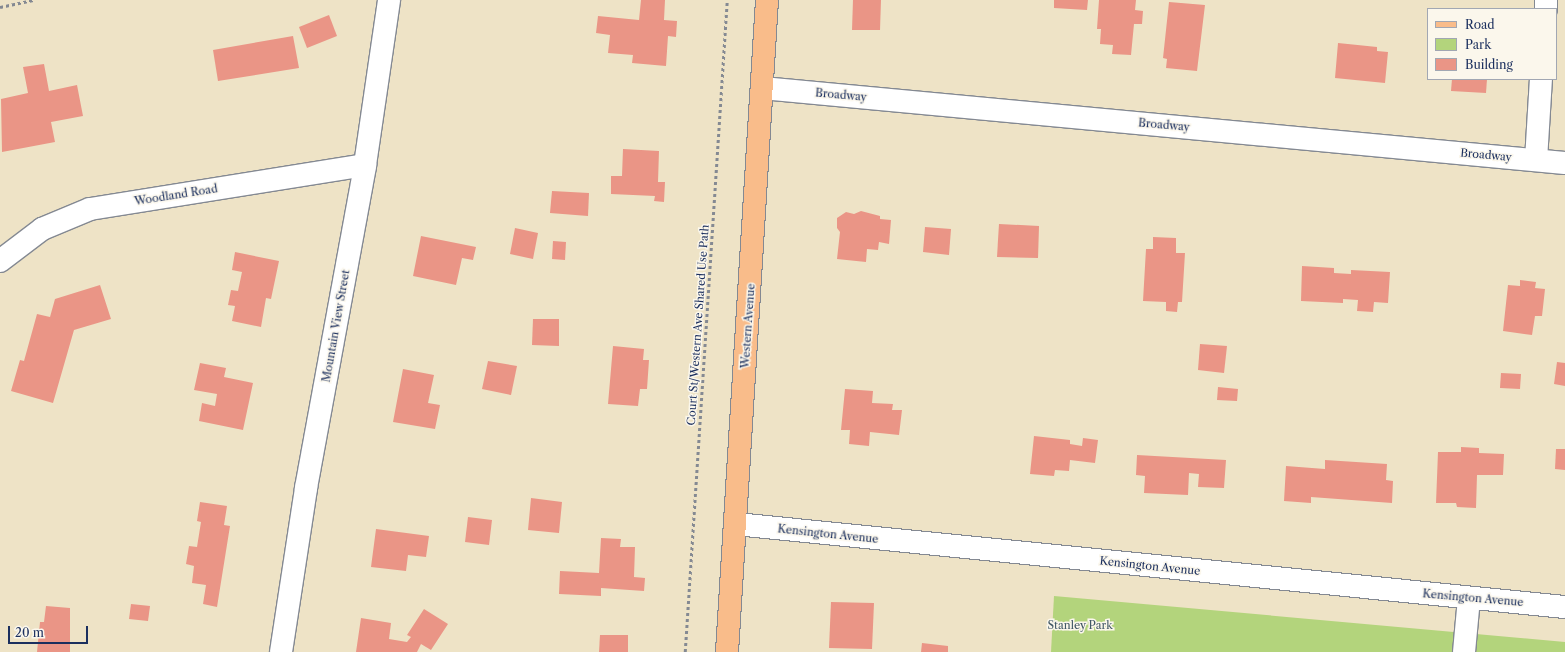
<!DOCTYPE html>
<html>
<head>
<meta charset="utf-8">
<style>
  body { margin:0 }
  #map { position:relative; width:1565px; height:652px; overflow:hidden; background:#eee3c6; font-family:"Libre Caslon Text",serif }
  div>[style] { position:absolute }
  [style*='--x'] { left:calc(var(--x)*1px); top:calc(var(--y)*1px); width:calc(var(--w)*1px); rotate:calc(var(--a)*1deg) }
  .green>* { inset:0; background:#b3d47c }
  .building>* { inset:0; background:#ea9586 }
  .path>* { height:2.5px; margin-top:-1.25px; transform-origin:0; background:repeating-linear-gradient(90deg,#848992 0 3px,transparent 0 6px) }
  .roads { filter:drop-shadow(1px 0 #848992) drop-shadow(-1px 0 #848992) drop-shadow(0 1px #848992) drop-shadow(0 -1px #848992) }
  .minor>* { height:22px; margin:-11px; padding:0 11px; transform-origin:11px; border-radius:11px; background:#fff }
  .major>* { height:22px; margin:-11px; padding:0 11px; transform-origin:11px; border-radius:11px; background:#f9bc8a }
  span { translate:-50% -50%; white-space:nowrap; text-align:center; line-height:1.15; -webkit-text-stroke:3px #fbf7ec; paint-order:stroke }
  .street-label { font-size:11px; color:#1b2f5e }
  .park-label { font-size:11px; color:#415866 }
  .legend { position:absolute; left:1427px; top:8px; width:130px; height:72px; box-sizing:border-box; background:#fbf7ec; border:1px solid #a1a7b3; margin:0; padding:5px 7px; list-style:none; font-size:12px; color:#1b2f5e }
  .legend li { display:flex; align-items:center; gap:8px; height:20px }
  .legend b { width:20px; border:1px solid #a1a7b3 }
  .scale { position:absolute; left:8px; top:626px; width:80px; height:18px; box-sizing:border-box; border:2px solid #1b2f5e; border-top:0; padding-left:5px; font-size:12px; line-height:14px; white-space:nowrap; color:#1b2f5e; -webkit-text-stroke:3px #fbf7ec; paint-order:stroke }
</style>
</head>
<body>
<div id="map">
  <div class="green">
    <i style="clip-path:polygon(1054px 596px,1565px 642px,1565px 652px,1051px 652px)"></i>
  </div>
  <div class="building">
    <i style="clip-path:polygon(641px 0,665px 0,664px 20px,677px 21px,676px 37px,668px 36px,666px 66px,632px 63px,633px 55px,608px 53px,610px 35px,596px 33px,598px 16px,639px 20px)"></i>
    <i style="clip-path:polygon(853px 0,881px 0,880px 30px,852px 30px)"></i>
    <i style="clip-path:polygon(1054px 0,1088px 0,1087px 10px,1054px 8px)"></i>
    <i style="clip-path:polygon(1099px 0,1136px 0,1135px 10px,1143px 11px,1142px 24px,1134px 24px,1131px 55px,1112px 54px,1113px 45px,1100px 44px,1101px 29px,1097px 29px)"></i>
    <i style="clip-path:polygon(1169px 2px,1205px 5px,1197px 71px,1166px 68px,1167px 59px,1163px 58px)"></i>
    <i style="clip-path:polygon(329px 15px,337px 36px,307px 48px,299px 27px)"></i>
    <i style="clip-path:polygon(293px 36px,299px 68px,218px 81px,213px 50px)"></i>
    <i style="clip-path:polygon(1338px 43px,1377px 47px,1377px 51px,1388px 52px,1385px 83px,1335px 78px)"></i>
    <i style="clip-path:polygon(44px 64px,49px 91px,77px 85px,83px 116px,51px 122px,55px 142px,2px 152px,1px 99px,28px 93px,23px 67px)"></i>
    <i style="clip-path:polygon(1452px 79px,1487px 79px,1486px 93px,1451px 91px)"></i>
    <i style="clip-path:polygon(623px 149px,659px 151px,658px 182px,665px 182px,664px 202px,654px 201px,655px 196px,611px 194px,611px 176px,622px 176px)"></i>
    <i style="clip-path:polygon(552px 191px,589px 193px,588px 216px,550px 213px)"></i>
    <i style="clip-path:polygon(861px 211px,880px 216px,880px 219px,891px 220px,889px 244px,879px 242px,878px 250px,867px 249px,866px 262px,837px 259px,840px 232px,837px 228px,837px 218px,846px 212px,854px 214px)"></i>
    <i style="clip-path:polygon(999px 224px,1039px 226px,1038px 258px,997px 257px)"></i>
    <i style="clip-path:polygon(925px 227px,951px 229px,949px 255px,923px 252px)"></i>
    <i style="clip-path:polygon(515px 228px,538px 233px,533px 259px,510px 254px)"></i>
    <i style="clip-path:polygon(421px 236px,476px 247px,473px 260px,462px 258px,456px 285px,413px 276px)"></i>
    <i style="clip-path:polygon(1153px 237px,1176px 238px,1176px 253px,1185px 253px,1182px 302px,1178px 302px,1177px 312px,1166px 311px,1166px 302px,1143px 301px,1146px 249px,1153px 249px)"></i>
    <i style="clip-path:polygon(553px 241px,566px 242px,565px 260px,552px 259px)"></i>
    <i style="clip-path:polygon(235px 252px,279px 261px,271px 299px,266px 298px,261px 327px,232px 321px,235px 306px,228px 305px,231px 290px,238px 291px,242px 272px,232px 270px)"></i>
    <i style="clip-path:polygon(1302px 266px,1334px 268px,1334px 273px,1351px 274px,1351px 270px,1390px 272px,1388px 303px,1374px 302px,1373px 312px,1357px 311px,1358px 300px,1343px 299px,1343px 303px,1301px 301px)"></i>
    <i style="clip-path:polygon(1520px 280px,1536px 282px,1535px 288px,1545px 289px,1542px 316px,1535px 316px,1532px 335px,1503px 331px,1508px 285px,1520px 286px)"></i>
    <i style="clip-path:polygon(100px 285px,111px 319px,74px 330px,53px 403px,11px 391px,20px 360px,24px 361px,37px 314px,50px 317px,55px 299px)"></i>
    <i style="clip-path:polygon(533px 319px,559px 319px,559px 346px,532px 345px)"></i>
    <i style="clip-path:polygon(1200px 344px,1227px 346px,1224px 373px,1198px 370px)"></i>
    <i style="clip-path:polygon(613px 346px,644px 349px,643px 360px,649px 360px,647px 389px,640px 389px,638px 406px,608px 404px)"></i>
    <i style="clip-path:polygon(488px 361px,517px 366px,511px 395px,482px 389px)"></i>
    <i style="clip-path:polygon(1557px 362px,1565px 363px,1565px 386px,1554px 384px)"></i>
    <i style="clip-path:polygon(200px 363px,226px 368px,224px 377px,253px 383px,243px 430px,199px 421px,202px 403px,215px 406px,217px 394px,194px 390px)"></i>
    <i style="clip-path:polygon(403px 369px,434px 375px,428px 403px,440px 405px,435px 429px,393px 422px)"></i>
    <i style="clip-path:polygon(1501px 373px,1521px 374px,1520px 389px,1500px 388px)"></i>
    <i style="clip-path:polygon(1218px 387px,1238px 389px,1237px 401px,1217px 400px)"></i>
    <i style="clip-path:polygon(845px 389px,873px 391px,872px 403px,893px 404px,892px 410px,902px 410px,899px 435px,870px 432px,869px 446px,849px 444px,850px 430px,841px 430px)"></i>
    <i style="clip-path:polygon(1034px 436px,1070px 440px,1070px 444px,1082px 446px,1083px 438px,1098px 440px,1095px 463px,1070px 460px,1069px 471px,1055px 470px,1054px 476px,1030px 474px)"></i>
    <i style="clip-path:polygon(1461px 447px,1479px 448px,1479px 453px,1504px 454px,1503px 475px,1477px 475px,1476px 508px,1457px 507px,1456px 503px,1436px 503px,1438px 452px,1461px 452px)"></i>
    <i style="clip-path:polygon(1556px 449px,1565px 449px,1565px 470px,1555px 469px)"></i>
    <i style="clip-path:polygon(1137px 455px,1226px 460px,1224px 488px,1198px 487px,1199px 474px,1189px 473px,1188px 495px,1144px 493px,1145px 476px,1136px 475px)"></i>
    <i style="clip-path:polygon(1325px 460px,1387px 464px,1386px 480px,1393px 481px,1392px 503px,1311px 497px,1311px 503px,1284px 501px,1286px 466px,1325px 469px)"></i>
    <i style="clip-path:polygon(531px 498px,562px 502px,559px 533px,528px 530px)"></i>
    <i style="clip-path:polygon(200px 502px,227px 506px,224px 525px,230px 526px,217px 607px,203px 604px,206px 585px,192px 583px,194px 566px,186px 564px,189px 546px,197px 547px,201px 522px,197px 521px)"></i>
    <i style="clip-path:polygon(468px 517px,492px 520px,489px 545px,465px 542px)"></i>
    <i style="clip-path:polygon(376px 529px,429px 536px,426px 557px,408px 555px,406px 571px,371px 567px)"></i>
    <i style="clip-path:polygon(601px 538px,621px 539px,620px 547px,635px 547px,634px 577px,645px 578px,644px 591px,601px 588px,601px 596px,559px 594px,560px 571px,599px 573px)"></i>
    <i style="clip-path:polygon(831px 602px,874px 603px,872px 649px,829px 648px)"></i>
    <i style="clip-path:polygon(131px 604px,150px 606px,148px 621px,129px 619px)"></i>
    <i style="clip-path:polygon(46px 606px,70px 608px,70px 652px,37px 652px,40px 622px,44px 622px)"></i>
    <i style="clip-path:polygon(424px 609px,448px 624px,431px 650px,421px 644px,417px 652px,356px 652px,361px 618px,391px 623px,389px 639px,407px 642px,411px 637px,407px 635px)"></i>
    <i style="clip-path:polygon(600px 635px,628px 635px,628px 652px,599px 652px)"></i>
    <i style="clip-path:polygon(922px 643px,948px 646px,948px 652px,921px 652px)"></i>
  </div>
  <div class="path">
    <i style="--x:0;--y:7;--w:34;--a:-12"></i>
    <i style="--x:685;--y:652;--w:653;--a:-86.31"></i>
  </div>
  <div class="roads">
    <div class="minor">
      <i style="--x:1546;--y:9;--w:9;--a:-90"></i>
      <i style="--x:762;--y:88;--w:806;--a:5.34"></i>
      <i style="--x:1536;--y:160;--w:81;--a:-86.5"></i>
      <i style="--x:0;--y:261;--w:53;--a:-37.3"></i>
      <i style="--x:42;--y:229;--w:52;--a:-22.6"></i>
      <i style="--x:90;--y:209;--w:278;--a:-9.1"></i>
      <i style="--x:736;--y:524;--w:833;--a:5.72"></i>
      <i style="--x:281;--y:652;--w:166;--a:-81.3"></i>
      <i style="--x:306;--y:488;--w:328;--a:-79.6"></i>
      <i style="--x:365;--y:165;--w:167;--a:-81.7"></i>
      <i style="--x:1464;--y:652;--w:54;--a:-84.7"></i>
    </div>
    <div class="major">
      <i style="--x:727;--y:652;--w:653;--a:-86.49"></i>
    </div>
  </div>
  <div class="street-label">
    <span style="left:841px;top:95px;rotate:5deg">Broadway</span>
    <span style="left:1164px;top:125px;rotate:5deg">Broadway</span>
    <span style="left:1486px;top:155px;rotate:5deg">Broadway</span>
    <span style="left:176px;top:195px;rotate:-9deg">Woodland Road</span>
    <span style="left:698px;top:325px;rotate:-86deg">Court St/Western Ave Shared Use Path</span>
    <span style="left:336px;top:326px;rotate:-80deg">Mountain View Street</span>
    <span style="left:748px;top:326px;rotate:-86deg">Western Avenue</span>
    <span style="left:828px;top:534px;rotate:6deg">Kensington Avenue</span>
    <span style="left:1150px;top:566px;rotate:6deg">Kensington Avenue</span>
    <span style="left:1473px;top:598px;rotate:5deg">Kensington Avenue</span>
  </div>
  <div class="park-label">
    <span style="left:1080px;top:625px">Stanley Park</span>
  </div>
  <ul class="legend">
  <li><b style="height:5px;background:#f9bc8a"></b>Road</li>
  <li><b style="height:11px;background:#b3d47c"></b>Park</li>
  <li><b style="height:11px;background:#ea9586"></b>Building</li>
  </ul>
  <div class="scale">20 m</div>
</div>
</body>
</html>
